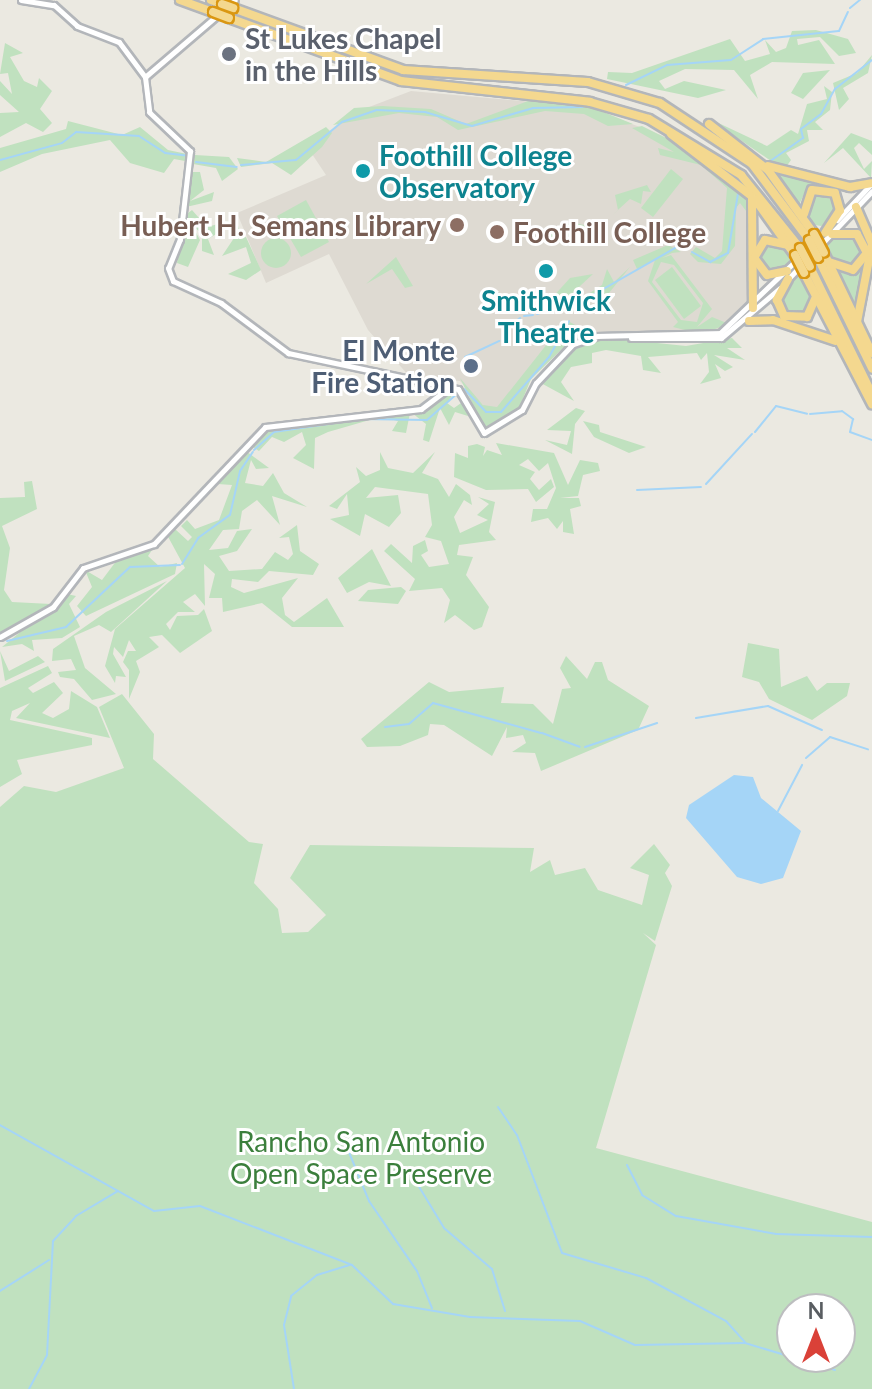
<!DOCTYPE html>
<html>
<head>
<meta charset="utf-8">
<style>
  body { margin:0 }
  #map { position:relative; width:872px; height:1389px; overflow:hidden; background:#ebe9e1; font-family:Lato,sans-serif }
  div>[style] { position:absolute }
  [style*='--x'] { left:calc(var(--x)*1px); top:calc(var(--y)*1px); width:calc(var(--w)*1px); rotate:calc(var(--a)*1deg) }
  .education>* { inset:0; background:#dedad2 }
  .green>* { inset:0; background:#c0e1bf }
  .round { border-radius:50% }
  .water>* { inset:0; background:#a5d5f7 }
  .stream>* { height:2px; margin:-1px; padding:0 1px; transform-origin:1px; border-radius:1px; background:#a5d5f7 }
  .roads { filter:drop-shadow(2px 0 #b3b6ba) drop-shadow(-2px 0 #b3b6ba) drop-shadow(0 2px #b3b6ba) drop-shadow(0 -2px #b3b6ba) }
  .secondary>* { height:5px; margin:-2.5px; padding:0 2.5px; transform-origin:2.5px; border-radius:2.5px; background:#fff }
  .highway>* { height:8px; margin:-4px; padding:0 4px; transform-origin:4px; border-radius:4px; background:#f4d88f }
  .bridges { filter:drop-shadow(2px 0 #da9712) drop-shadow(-2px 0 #da9712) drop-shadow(0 2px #da9712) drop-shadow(0 -2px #da9712) }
  .highway-bridge>* { height:8px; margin:-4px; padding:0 4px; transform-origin:4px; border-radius:4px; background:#f4d88f }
  .dots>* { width:22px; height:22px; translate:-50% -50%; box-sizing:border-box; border:4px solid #fff; border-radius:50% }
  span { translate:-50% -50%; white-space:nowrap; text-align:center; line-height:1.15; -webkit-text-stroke:6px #fff; paint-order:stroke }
  .worship-label { font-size:28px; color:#5b616d; font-weight:700 }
  .left { translate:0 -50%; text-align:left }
  .culture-label { font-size:28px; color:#0d838f; font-weight:700 }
  .education-label { font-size:28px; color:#785e54; font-weight:700 }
  .right { translate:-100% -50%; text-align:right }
  .service-label { font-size:28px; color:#4e5e75; font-weight:700 }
  .park-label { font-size:28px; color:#3b7f3c }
  .north { position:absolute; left:776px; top:1293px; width:80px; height:80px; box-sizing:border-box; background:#fff; border:2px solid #bdbec0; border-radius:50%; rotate:0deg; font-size:22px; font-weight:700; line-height:32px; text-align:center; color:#595d61 }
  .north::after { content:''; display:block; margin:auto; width:28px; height:36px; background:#da4138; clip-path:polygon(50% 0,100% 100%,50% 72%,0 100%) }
</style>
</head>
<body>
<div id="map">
  <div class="education">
    <i style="clip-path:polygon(411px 91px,588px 107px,694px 148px,753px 206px,749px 304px,714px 332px,594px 333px,566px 341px,507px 404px,489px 411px,460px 381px,410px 377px,368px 330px,329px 254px,266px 283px,237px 213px,326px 175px,308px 148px,356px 112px)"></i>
  </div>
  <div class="green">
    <i style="clip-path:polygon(816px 30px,848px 39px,856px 53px,839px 56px,820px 37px,797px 39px,798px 45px,819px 40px,835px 64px,772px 62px,750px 75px,758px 99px,734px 70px,685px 69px,659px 81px,665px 89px,684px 81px,726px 90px,698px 98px,607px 79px,608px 72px,632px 73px,730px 39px,745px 61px,770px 54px,765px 40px,776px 52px,786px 48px,792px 31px)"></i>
    <i style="clip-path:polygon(5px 43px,23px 53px,10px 57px,24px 81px,37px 87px,39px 78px,52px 91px,40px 109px,52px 123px,43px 132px,26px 123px,0 137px,0 113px,19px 112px,0 95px,0 81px,12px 94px,8px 73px,0 74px)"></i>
    <i style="clip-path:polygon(872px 55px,868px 73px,843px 88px,849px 99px,839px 110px,833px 83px,857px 73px)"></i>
    <i style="clip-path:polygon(830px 70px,803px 99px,791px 93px,803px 73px)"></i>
    <i style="clip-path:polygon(824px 86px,832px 92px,830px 110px,815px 122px,823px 130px,807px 130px,809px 141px,786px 153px,791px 160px,784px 170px,710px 119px,767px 146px,791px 130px,798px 134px,807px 104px,827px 99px)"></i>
    <i style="clip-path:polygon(528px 101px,591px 107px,633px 124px,608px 126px,584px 114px,545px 111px,458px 130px,437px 117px,399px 113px,333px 125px,354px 108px,382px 106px,431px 109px,466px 124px)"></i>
    <i style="clip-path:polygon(68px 121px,122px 135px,140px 127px,168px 150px,187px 154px,185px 161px,174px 159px,164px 173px,130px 163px,110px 140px,42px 154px,0 172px,0 148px,66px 129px)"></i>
    <i style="clip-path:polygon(642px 126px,698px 154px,751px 202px,753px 220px,740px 203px,736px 208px,735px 246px,721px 264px,698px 262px,690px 254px,696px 247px,715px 258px,722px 251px,727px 188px,701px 165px,660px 155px,658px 148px,674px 152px,632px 128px)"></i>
    <i style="clip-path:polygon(326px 127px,332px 133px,322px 147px,291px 175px,272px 163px,241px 167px,237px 158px,266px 162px)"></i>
    <i style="clip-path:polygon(851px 133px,872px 141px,872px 155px,859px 143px,854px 148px,864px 169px,872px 161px,871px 178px,843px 148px,824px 163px)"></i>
    <i style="clip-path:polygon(195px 155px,229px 157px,238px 169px,222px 181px,216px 168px,193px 164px)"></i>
    <i style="clip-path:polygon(671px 169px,683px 179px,653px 217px,641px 208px)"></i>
    <i style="clip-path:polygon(192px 172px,200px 172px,204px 190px,190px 201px,214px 192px,212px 201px,186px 207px)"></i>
    <i style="clip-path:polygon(773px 174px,775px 172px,822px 185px,805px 192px,799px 205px)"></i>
    <i style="clip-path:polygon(647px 185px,651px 192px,643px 191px,641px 204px,630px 199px,609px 218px,618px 210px,615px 195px)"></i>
    <i class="round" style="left:806px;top:196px;width:30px;height:30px"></i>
    <i style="clip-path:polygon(306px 200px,329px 242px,301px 257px,277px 216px)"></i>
    <i style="clip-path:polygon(192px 210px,207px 227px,236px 219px,241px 235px,235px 238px,246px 237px,261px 270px,246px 280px,228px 274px,251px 263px,246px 247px,222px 256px,234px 238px,230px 226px,208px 239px,214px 255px,202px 251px,202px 234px,192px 225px,200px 240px,188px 267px,177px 263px,183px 217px)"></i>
    <i style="clip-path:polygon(571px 222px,596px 228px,558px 240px,548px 236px)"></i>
    <i class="round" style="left:827px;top:233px;width:34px;height:34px"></i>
    <i class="round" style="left:261px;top:238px;width:30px;height:30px"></i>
    <i class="round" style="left:760px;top:242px;width:30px;height:30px"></i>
    <i style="clip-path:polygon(evenodd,668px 245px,681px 252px,672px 253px,662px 258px,671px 255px,712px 309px,697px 327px,712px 317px,729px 324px,701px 334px,673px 327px,678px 322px,648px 281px,655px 260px,637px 269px,633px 260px,668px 245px,661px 262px,674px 265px,703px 303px,697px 322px,681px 320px,652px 282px,661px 262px)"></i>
    <i style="clip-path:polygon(868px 255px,856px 306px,853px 308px,836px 270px,855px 271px)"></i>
    <i style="clip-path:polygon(396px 257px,413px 286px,405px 288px,392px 269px,366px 284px)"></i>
    <i style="clip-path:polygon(630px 267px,609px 293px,582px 298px,602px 285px,607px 269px,614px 282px)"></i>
    <i style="clip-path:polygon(672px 267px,701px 306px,684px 319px,655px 280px)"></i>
    <i style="clip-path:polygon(593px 274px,565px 300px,551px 299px,570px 278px)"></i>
    <i style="clip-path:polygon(799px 275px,811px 301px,806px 314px,791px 317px,781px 307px,782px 292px)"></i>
    <i style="clip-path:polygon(566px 320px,592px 334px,562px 349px,531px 379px,517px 413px,485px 430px,460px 378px,483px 405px,497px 407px)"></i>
    <i style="clip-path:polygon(599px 337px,686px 346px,732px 338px,742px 348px,727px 348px,745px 360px,714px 355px,733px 367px,725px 371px,715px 364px,721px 378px,700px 384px,709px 372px,707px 353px,701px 360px,697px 353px,648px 357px,661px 373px,643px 370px,641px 356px,606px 350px,592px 353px,592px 363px,571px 367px,561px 382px,574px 401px,539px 382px,567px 350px)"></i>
    <i style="clip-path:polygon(455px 391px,447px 403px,454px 408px,464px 401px,468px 416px,455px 412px,449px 425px,440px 408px,429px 442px,423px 440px,426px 424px,412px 413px)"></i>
    <i style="clip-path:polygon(576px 408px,585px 411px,575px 424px,572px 454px,545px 440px,567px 445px,571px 431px,547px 430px)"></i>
    <i style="clip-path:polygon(381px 413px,410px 413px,406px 433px,392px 431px,398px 421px,380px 417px,328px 432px,315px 438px,314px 469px,293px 458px,306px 445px,302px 432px,284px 442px,272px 437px,259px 451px,253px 447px,272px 427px)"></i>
    <i style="clip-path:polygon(583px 421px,599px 425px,600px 432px,646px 447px,629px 453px,594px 437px)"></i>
    <i style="clip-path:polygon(496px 443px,554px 453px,568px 485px,580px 460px,598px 463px,600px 471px,583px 475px,578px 496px,560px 498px,579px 498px,581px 506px,570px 509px,574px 534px,563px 532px,563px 521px,557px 529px,548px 518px,531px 522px,533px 509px,547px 509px,556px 488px,548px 463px,539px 471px,528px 459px,519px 465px,535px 472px,530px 479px,539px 490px,551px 479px,554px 487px,536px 502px,528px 489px,486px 490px,454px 477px,455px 453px,468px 458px,468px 446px,477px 444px,485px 447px,483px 456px,487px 450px,502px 455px)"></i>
    <i style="clip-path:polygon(246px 451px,269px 468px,256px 469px,251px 460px,245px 483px,263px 486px,273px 473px,284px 493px,307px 507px,272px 496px,280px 525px,257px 500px,242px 511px,239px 529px,223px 530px,209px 550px,228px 548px,237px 531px,252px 529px,237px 551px,219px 556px,229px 571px,262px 569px,275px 552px,288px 560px,293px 554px,289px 537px,279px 538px,297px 525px,300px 551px,319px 564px,313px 575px,269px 571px,258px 582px,232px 579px,231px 587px,244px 593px,298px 578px,282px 598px,285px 615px,294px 622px,327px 598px,344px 627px,292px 627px,262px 603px,223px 612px,222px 598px,209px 598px,215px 574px,204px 564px,205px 606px,195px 594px,183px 602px,195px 612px,178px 612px,166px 624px,170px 630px,177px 616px,198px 615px,204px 609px,212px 631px,180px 653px,162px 635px,149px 637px,159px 647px,136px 661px,140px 672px,129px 699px,129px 670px,123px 662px,128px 651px,136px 651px,129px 640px,123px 657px,114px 647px,113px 654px,126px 677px,116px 676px,115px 683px,105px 666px,115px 629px,185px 568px,166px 533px,175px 529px,188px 541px,192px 537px,181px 526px,187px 520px,195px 529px,219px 520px,232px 485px,218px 484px)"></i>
    <i style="clip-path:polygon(380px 452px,388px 468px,413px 473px,435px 452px,422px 473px,438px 479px,449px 497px,456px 484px,470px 495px,472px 505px,464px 500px,454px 517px,460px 533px,488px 520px,477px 515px,489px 504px,478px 497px,495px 502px,489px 532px,496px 540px,459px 545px,457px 555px,473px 557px,466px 575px,489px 607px,482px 627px,474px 630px,455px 615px,444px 623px,450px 600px,442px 588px,409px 591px,415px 579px,384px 551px,391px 544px,412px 563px,413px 546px,425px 540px,428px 551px,421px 555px,429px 567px,449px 564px,441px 541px,425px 537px,432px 525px,428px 494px,375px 487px,366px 498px,398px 495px,401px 513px,389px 527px,365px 514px,360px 536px,330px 519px,349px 515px,347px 494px,337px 509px,329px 506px,360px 482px,356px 467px,366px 476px,380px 470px)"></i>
    <i style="clip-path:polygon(32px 481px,37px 509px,2px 526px,10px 548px,4px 590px,12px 602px,51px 604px,0 634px,0 498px,25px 497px,24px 482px)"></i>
    <i style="clip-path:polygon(158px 541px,148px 556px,160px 567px,177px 563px,175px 574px,86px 616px,77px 606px,92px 587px,85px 570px,102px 580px,117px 560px)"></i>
    <i style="clip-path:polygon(372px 549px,391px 586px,369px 582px,347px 593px,338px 578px)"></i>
    <i style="clip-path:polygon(167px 581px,111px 632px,99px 625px,74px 636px,85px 668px,116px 694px,92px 700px,74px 679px,60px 677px,58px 672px,76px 670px,71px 659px,52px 661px,53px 649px,106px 612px)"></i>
    <i style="clip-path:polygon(401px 587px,406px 591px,398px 604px,358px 601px,368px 590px)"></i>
    <i style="clip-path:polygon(67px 594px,76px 596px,69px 604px,80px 627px,62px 638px,32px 640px,34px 651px,22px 644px,2px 647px)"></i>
    <i style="clip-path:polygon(748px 643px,779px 649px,781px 687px,807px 676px,817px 691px,827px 683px,850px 683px,847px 696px,812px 720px,769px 699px,759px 682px,742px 677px)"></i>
    <i style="clip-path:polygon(0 651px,9px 671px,38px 656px,45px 662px,5px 681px)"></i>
    <i style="clip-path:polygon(566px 656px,587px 679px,595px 662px,602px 662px,608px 680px,649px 706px,638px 730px,541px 771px,535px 753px,512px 752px,526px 743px,523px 735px,506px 738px,507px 727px,492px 756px,444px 725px,430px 724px,428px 735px,400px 746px,367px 747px,361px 739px,429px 682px,449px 692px,504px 687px,501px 703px,533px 704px,553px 724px,562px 689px,571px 688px,560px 668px)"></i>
    <i style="clip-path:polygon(48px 666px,52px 673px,28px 688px,33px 693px,54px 682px,63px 693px,42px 713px,53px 718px,69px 709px,71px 691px,97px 707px,110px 738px,16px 718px,30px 703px,12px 711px,10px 720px,92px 738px,92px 745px,17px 760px,22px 774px,0 787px,0 688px)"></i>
    <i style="clip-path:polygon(evenodd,122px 694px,154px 734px,153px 759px,249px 842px,263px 844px,254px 883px,278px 909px,282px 933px,308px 932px,326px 915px,290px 878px,310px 845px,534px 848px,530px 872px,550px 860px,555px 875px,585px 868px,598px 890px,642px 905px,649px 875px,630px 868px,654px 844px,670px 865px,665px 873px,672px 886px,655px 941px,643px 933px,656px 945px,596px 1148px,872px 1222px,872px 1389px,0 1389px,0 807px,24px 786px,56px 792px,124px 768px,99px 707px,122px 694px,792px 1309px,840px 1309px,840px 1357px,792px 1357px,792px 1309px)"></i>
  </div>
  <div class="water">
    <i style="clip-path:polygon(734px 775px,753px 777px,761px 798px,801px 831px,783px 878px,761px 884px,737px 877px,686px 818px,689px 805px)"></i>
  </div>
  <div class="stream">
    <i style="--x:850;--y:8;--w:13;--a:-39"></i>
    <i style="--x:626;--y:85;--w:46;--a:-26"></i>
    <i style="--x:667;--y:65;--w:64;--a:-4.5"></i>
    <i style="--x:731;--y:60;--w:38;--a:-33"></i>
    <i style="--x:763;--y:39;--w:76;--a:-6"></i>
    <i style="--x:839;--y:31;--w:21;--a:-65"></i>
    <i style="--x:0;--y:160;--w:64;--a:-15.3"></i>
    <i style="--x:62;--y:143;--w:18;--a:-38"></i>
    <i style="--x:76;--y:132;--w:63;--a:3.6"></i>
    <i style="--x:139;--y:136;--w:31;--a:33"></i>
    <i style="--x:165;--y:153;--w:23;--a:7"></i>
    <i style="--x:196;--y:162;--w:41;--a:7"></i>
    <i style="--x:769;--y:162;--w:42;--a:-35.2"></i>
    <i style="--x:803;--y:138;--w:9;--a:-103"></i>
    <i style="--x:801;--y:129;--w:25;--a:-37"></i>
    <i style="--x:821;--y:114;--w:29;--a:-61"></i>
    <i style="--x:835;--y:89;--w:47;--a:-38.1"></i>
    <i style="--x:241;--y:165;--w:55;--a:-5.2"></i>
    <i style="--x:296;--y:160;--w:60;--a:-39.6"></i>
    <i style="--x:342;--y:122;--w:36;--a:-19"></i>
    <i style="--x:376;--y:110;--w:49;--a:2.3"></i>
    <i style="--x:425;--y:112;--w:49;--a:16.6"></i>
    <i style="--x:472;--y:126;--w:64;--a:-16.4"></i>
    <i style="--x:533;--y:108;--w:50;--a:-1.1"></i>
    <i style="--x:692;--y:252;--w:21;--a:29"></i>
    <i style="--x:710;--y:262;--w:20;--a:-27"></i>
    <i style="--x:728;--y:253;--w:60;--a:-80.4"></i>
    <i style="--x:584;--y:300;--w:105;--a:-29.7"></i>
    <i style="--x:537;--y:314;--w:18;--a:-19"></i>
    <i style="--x:524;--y:316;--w:9;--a:-6"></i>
    <i style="--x:504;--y:330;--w:20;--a:-37"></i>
    <i style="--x:465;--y:357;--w:38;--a:-25"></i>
    <i style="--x:464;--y:389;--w:32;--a:46"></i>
    <i style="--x:486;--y:412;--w:15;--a:0"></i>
    <i style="--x:501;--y:412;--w:73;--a:-48.9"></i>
    <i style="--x:549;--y:357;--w:41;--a:-60.9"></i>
    <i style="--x:810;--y:414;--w:32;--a:-5"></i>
    <i style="--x:842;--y:411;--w:14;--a:36"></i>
    <i style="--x:853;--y:419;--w:13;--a:103"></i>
    <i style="--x:850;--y:432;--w:23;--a:20"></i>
    <i style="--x:755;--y:432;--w:33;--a:-51"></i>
    <i style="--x:776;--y:406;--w:32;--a:14"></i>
    <i style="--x:254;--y:450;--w:27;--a:-42"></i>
    <i style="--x:274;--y:432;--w:89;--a:-8.4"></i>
    <i style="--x:362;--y:419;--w:65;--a:0.9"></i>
    <i style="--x:427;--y:420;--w:43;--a:-41.2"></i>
    <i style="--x:706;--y:484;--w:68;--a:-47.4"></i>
    <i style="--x:637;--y:490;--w:64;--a:-2.7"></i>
    <i style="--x:182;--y:564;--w:31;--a:-58"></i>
    <i style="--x:198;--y:538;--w:39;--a:-36"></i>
    <i style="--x:230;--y:515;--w:45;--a:-77.2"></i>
    <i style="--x:240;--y:471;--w:23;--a:-56"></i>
    <i style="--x:7;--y:641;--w:61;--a:-13.3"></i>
    <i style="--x:66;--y:627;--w:88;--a:-43.2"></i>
    <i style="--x:130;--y:567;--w:50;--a:-2.3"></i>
    <i style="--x:696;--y:718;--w:73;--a:-9.5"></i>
    <i style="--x:768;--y:706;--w:59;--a:24"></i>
    <i style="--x:385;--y:727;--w:24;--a:-7"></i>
    <i style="--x:409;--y:724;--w:32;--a:-41"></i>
    <i style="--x:433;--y:703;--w:112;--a:15.5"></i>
    <i style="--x:542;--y:733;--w:40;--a:20.2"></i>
    <i style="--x:585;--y:747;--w:76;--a:-18.4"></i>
    <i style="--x:806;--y:758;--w:32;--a:-41"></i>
    <i style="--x:830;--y:737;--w:40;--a:18"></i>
    <i style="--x:778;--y:811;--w:52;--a:-62.4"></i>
    <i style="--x:498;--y:1107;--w:34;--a:56"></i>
    <i style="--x:517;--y:1135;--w:126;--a:69.1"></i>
    <i style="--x:562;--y:1253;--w:88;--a:16.6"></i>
    <i style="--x:646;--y:1278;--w:91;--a:28.3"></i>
    <i style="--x:726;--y:1321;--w:28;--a:48"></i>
    <i style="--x:0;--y:1125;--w:176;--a:29.2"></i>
    <i style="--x:154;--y:1211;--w:46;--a:-6.2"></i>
    <i style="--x:200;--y:1206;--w:163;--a:21.2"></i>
    <i style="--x:352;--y:1265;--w:57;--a:43.6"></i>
    <i style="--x:393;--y:1304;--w:78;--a:9.6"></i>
    <i style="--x:470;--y:1317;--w:110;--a:2.1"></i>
    <i style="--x:580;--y:1321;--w:60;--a:23.6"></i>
    <i style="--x:635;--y:1345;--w:110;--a:-1"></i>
    <i style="--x:745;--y:1343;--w:94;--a:16.7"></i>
    <i style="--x:346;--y:1145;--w:61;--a:67.7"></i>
    <i style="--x:369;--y:1201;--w:85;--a:55.6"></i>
    <i style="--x:417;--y:1271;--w:40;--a:68"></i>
    <i style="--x:627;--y:1165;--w:34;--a:63"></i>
    <i style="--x:642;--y:1195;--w:40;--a:32"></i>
    <i style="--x:676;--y:1216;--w:102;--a:10.2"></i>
    <i style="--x:776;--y:1234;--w:96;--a:1.8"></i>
    <i style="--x:418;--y:1185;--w:50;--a:58.8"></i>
    <i style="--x:444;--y:1228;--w:63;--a:40.5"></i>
    <i style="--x:492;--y:1269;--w:44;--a:72.8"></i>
    <i style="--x:0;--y:1291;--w:58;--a:-32.3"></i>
    <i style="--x:29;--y:1389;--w:38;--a:-62"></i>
    <i style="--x:47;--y:1355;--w:114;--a:-87"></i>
    <i style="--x:53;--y:1241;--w:34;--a:-47"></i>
    <i style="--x:76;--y:1216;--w:49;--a:-30.8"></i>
    <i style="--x:294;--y:1389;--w:65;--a:-98.9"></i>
    <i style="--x:284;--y:1325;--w:30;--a:-76"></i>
    <i style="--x:291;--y:1296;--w:33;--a:-39"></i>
    <i style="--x:317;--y:1275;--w:34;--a:-17"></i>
  </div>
  <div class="roads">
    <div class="secondary">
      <i style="--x:21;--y:0;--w:33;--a:9"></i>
      <i style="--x:54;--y:5;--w:31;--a:42"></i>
      <i style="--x:77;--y:26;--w:45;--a:20.9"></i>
      <i style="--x:119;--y:42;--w:44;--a:53.4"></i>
      <i style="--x:145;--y:77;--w:35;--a:83"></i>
      <i style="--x:149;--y:112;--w:57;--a:43.6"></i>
      <i style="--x:190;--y:151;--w:89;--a:96.5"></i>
      <i style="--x:180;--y:239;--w:31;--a:112"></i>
      <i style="--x:168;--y:268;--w:14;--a:69"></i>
      <i style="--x:173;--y:281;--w:53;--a:24.6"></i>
      <i style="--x:221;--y:303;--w:84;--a:36.7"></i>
      <i style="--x:288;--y:353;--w:174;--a:12"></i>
      <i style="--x:458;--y:389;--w:51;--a:59.4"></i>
      <i style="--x:484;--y:433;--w:44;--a:-31.2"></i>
      <i style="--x:522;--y:410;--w:30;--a:-63"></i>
      <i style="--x:536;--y:383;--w:54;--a:-46.5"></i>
      <i style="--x:573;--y:344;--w:26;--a:-18"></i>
      <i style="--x:598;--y:336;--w:122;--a:-1.4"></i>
      <i style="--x:720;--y:333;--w:129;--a:-43.7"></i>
      <i style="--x:145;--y:77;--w:118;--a:-40.5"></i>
      <i style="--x:837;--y:220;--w:50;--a:-46.6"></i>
      <i style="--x:787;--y:280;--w:123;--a:-46.3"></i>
      <i style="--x:631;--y:338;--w:90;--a:0"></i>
      <i style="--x:721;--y:338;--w:77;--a:-40.3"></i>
      <i style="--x:0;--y:637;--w:61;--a:-29.5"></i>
      <i style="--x:53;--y:607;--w:49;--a:-52.4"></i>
      <i style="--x:83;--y:568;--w:75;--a:-18.7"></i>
      <i style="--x:154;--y:544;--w:161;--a:-46.5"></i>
      <i style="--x:265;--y:427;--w:157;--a:-6.6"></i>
      <i style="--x:421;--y:409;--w:36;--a:-37"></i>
    </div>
    <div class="highway">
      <i style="--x:180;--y:0;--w:35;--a:20"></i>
      <i style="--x:211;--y:0;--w:12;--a:20"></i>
      <i style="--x:233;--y:8;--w:181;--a:20"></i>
      <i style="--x:403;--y:70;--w:185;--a:3.7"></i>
      <i style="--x:588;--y:82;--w:75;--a:16.3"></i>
      <i style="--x:660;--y:103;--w:110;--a:33.5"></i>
      <i style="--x:752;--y:164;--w:95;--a:53.1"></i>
      <i style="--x:229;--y:18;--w:183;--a:20.1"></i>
      <i style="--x:401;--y:81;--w:190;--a:6.3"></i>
      <i style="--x:590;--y:102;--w:61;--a:16.1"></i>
      <i style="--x:649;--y:119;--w:108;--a:31.3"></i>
      <i style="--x:741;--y:175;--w:94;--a:51.1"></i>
      <i style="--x:709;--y:124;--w:75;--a:37.9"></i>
      <i style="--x:768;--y:170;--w:79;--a:54.3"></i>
      <i style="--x:671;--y:134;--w:105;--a:37.6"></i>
      <i style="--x:754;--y:198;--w:70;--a:54.3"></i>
      <i style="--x:768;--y:166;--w:85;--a:14.4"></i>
      <i style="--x:850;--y:187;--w:22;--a:-10"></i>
      <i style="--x:752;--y:198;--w:110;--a:89.5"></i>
      <i style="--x:856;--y:207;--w:40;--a:66.6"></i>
      <i style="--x:872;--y:244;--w:79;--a:100.9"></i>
      <i style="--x:804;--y:214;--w:25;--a:-72"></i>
      <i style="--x:812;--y:190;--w:23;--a:7"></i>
      <i style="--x:835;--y:193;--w:18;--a:74"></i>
      <i style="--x:840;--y:210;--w:27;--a:123"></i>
      <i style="--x:824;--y:253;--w:111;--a:64.4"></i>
      <i style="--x:818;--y:258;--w:123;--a:63.9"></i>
      <i style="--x:829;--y:262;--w:25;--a:18"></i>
      <i style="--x:853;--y:270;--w:22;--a:-51"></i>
      <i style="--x:867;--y:253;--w:21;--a:-118"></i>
      <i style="--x:857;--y:234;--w:25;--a:180"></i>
      <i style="--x:810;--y:267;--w:141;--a:64"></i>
      <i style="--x:787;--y:271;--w:20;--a:169"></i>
      <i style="--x:767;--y:275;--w:21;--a:-127"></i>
      <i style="--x:754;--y:258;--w:21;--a:-59"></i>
      <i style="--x:765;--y:240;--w:24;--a:12"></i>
      <i style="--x:804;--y:273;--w:148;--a:62.6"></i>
      <i style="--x:788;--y:279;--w:24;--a:118"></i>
      <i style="--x:777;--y:300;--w:17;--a:66"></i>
      <i style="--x:784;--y:316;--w:23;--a:2"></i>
      <i style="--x:807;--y:317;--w:20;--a:-66"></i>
      <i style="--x:749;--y:321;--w:24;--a:-2"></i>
      <i style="--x:773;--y:320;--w:66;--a:18.4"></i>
    </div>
  </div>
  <div class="bridges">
    <div class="highway-bridge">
      <i style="--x:222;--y:4;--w:12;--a:20"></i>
      <i style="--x:213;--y:12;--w:17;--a:21"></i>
      <i style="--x:814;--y:234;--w:21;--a:62"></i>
      <i style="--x:809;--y:240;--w:20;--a:63"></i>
      <i style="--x:800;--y:248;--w:21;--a:62"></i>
      <i style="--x:795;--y:255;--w:20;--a:63"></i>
    </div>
  </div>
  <div class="dots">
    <i style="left:229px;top:54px;background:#6b7280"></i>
    <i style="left:363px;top:171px;background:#0f9aa8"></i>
    <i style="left:457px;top:225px;background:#8d6e63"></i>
    <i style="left:497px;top:232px;background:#8d6e63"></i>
    <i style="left:546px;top:271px;background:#0f9aa8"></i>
    <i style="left:471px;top:366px;background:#5c6f8a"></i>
  </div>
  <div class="worship-label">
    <span class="left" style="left:245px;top:54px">St Lukes Chapel<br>in the Hills</span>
  </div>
  <div class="culture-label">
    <span class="left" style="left:379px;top:171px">Foothill College<br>Observatory</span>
    <span style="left:546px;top:316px">Smithwick<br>Theatre</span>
  </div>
  <div class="education-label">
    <span class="right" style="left:441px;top:225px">Hubert H. Semans Library</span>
    <span class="left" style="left:513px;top:232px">Foothill College</span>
  </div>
  <div class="service-label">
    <span class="right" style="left:455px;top:366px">El Monte<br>Fire Station</span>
  </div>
  <div class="park-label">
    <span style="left:361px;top:1157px">Rancho San Antonio<br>Open Space Preserve</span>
  </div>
  <div class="north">N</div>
</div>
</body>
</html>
